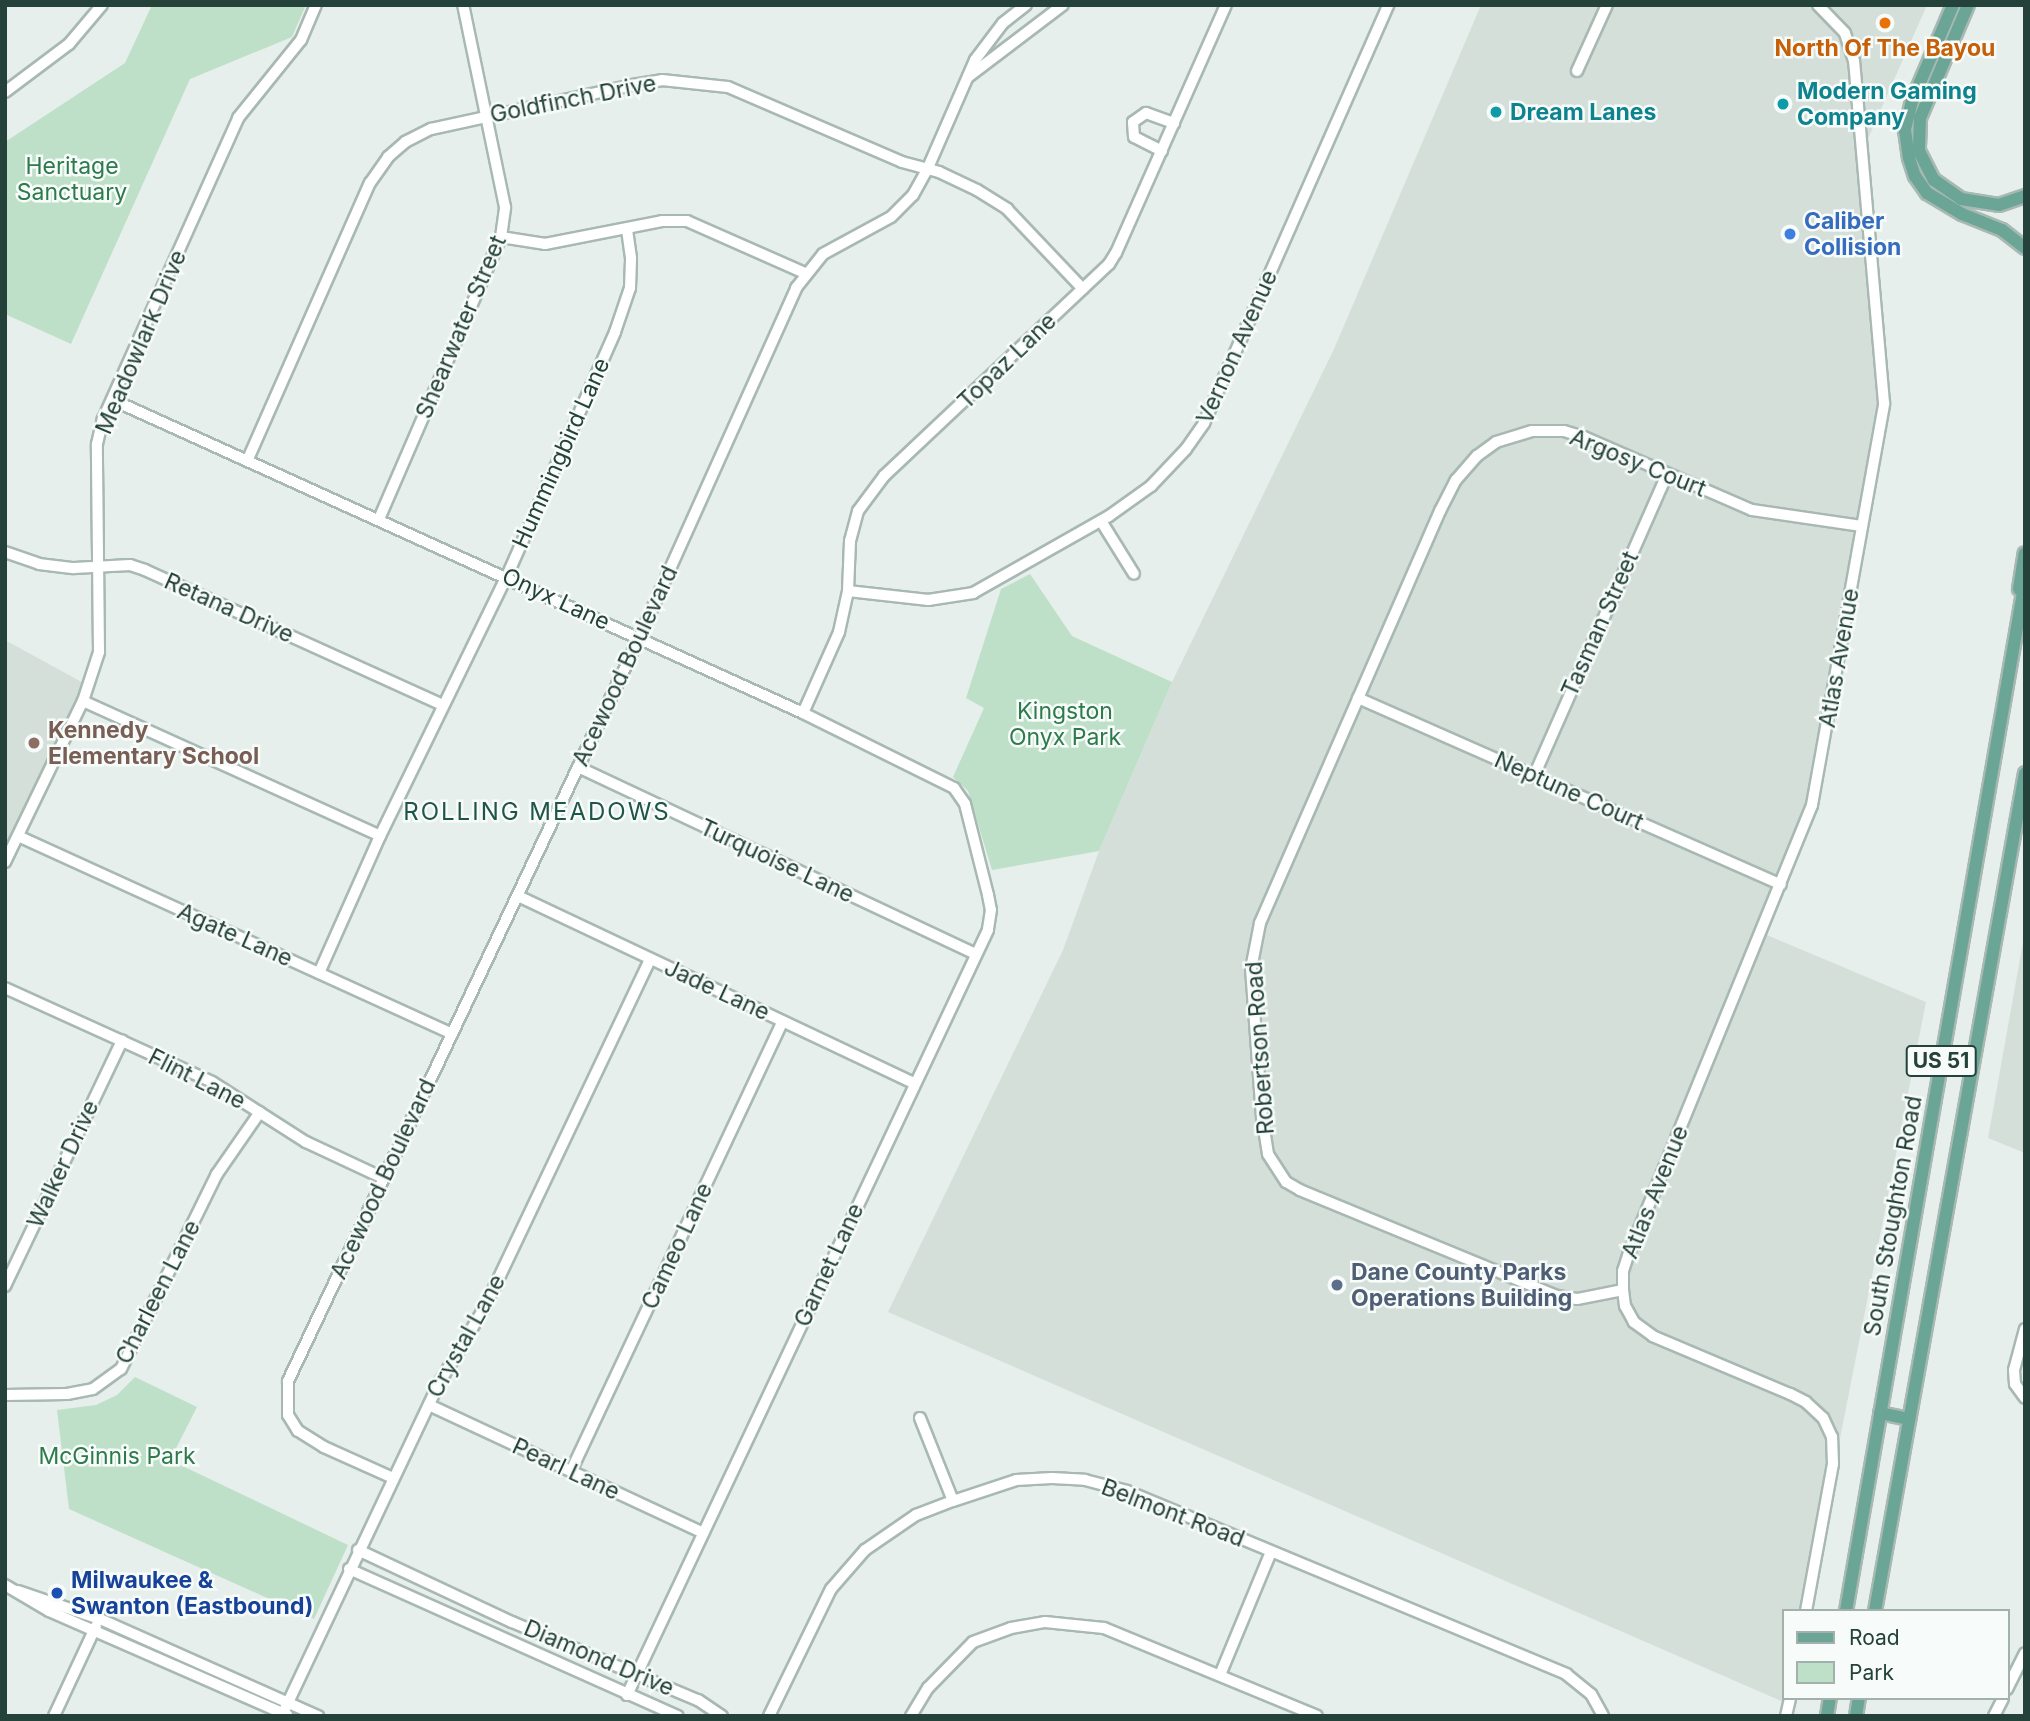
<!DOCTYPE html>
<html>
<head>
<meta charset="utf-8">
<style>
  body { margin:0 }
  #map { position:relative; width:2030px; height:1721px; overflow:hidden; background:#e6efeb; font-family:Inter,sans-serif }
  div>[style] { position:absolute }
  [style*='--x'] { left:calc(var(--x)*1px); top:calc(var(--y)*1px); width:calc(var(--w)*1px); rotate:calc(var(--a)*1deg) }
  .built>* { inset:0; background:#d4dfda }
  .green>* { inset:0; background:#bfe0c8 }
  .roads { filter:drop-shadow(2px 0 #a8b8b2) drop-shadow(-2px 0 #a8b8b2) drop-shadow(0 2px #a8b8b2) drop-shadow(0 -2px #a8b8b2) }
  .minor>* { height:10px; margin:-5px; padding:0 5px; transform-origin:5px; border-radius:5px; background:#fff }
  .major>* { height:12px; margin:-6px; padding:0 6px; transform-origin:6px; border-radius:6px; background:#6aa596 }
  .dots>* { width:19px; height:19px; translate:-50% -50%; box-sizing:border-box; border:4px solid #f7fbf9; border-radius:50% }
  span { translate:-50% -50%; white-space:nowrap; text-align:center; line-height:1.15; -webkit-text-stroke:5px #f7fbf9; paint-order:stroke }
  .shield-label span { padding:2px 5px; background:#f7fbf9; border:2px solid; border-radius:5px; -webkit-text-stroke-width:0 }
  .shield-label { font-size:21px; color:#24423a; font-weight:700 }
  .food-label { font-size:23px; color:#c56008; font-weight:700 }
  .culture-label { font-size:23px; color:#0d838f; font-weight:700 }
  .left { translate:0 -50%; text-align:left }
  .street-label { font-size:23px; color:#24423a }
  .park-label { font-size:23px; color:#2d7a4b }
  .shop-label { font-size:23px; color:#366cbe; font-weight:700 }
  .education-label { font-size:23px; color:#785e54; font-weight:700 }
  .service-label { font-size:23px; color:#4e5e75; font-weight:700 }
  .transit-label { font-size:23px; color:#164399; font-weight:700 }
  .neighbourhood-label { font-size:24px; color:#1f5548; letter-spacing:2px }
  .frame { position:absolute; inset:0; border:7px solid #24423a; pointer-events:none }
  .legend { position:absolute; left:1782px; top:1609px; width:228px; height:91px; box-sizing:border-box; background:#f7fbf9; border:2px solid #a3b1ad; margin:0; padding:9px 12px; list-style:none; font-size:21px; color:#24423a }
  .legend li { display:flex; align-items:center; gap:14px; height:35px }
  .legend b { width:35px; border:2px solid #a3b1ad }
</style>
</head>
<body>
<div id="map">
  <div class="built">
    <i style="clip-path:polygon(1481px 5px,1927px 5px,1863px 150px,1885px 386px,1814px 799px,1762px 933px,1926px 1002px,1806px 1611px,1783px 1611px,1783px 1698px,1790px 1698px,1788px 1704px,888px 1312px,1063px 950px,1099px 851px,1172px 682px,1334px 349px)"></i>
    <i style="clip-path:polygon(5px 640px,89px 686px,5px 862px)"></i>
    <i style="clip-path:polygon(2025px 931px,2025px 1153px,1988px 1138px)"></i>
  </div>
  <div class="green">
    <i style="clip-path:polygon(152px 5px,306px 5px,292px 37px,190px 79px,71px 344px,5px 314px,5px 142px,125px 63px)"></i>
    <i style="clip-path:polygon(1030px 574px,1072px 636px,1172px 682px,1099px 851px,992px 870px,968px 791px,953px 777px,984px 708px,966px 698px,1001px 589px)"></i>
    <i style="clip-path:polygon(135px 1377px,197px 1407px,170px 1460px,348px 1545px,314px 1619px,69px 1509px,57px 1410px,96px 1405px,117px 1395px)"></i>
  </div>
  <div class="roads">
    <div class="minor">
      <i style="--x:1577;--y:71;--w:72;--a:-65.6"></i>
      <i style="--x:968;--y:77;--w:119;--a:-37.2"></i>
      <i style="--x:5;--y:92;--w:80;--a:-36.9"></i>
      <i style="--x:69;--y:44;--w:51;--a:-49.8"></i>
      <i style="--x:1162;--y:151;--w:31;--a:-153"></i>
      <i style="--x:1134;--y:137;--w:15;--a:-94"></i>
      <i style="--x:1133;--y:122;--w:16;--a:-35"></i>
      <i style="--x:1146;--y:113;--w:30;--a:20"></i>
      <i style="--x:501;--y:237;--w:45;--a:9"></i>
      <i style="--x:545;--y:244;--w:119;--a:-11.1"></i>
      <i style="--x:662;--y:221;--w:25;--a:0"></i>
      <i style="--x:687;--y:221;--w:129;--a:23.8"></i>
      <i style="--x:113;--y:400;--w:758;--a:24.4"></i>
      <i style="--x:803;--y:713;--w:169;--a:26.4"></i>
      <i style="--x:954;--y:788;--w:19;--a:55"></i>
      <i style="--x:965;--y:804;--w:94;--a:75.8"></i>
      <i style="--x:988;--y:895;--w:15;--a:79"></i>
      <i style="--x:991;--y:910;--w:20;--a:99"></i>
      <i style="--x:988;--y:930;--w:846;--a:115.26"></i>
      <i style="--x:248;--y:459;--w:302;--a:-66.2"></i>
      <i style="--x:370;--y:183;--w:32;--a:-55"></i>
      <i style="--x:388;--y:157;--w:23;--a:-41"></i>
      <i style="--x:405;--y:142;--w:29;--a:-27"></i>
      <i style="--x:431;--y:129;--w:206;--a:-12.3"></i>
      <i style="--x:632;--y:85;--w:30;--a:-9"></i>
      <i style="--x:662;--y:80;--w:66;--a:6.1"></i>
      <i style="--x:728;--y:87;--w:189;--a:23.3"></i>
      <i style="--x:902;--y:162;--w:38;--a:15"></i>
      <i style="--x:939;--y:172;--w:42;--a:25.3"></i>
      <i style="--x:977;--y:190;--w:36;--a:32"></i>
      <i style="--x:1007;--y:209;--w:110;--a:46.5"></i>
      <i style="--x:379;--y:519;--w:307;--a:-66.6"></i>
      <i style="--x:501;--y:237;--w:30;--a:-82"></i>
      <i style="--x:505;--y:207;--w:206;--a:-101.7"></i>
      <i style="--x:1101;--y:521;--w:62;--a:58.1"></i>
      <i style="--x:5;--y:552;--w:36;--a:19"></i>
      <i style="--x:39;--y:564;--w:35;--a:7"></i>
      <i style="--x:74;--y:568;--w:56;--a:-3.1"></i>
      <i style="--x:130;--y:565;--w:16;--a:18"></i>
      <i style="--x:145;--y:570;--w:327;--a:24.4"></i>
      <i style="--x:848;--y:591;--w:81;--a:6.4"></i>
      <i style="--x:928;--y:600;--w:46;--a:-8.8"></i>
      <i style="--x:973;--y:593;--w:156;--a:-29.5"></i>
      <i style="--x:1109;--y:516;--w:52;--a:-35.5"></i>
      <i style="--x:1151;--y:486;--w:51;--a:-46.6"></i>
      <i style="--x:1186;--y:449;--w:32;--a:-55"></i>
      <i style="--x:1204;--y:423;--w:457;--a:-66.2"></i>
      <i style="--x:1358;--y:698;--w:462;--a:23.8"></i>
      <i style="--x:83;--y:701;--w:326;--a:24.4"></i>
      <i style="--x:803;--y:713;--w:89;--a:-66"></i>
      <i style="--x:839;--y:632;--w:42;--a:-77.6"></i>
      <i style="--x:848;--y:591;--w:50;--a:-87.7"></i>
      <i style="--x:850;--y:541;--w:31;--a:-75"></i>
      <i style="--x:858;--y:511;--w:44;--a:-53.4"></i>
      <i style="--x:884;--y:476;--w:309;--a:-43.3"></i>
      <i style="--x:1109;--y:264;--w:13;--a:-58"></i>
      <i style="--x:1116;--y:253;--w:271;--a:-66.1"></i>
      <i style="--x:578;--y:767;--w:440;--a:25.2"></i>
      <i style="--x:1534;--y:776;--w:330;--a:-66.2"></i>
      <i style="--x:18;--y:836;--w:477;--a:24.5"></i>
      <i style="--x:5;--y:862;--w:179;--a:-64.2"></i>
      <i style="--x:83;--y:701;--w:52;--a:-71.9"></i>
      <i style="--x:99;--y:652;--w:208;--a:-90.6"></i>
      <i style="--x:97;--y:444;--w:26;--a:-77"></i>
      <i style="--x:103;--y:419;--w:330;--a:-65.8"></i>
      <i style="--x:238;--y:118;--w:100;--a:-51.1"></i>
      <i style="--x:301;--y:40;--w:38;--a:-67"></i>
      <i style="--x:518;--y:896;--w:439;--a:25.3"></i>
      <i style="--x:319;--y:973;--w:150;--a:-66"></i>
      <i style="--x:380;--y:836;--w:289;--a:-64"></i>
      <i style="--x:507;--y:576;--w:267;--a:-66.1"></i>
      <i style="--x:615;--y:332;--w:46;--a:-71.2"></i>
      <i style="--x:630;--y:288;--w:30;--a:-88"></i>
      <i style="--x:631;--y:258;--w:28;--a:-98"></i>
      <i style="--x:5;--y:988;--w:227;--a:24.4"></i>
      <i style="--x:212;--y:1082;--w:112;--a:32.6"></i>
      <i style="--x:306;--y:1142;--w:85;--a:25.1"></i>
      <i style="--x:5;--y:1286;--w:272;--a:-64.5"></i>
      <i style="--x:1623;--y:1290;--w:47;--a:168.9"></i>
      <i style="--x:1577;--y:1299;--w:20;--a:-171"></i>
      <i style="--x:1557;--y:1296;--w:278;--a:-157.6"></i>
      <i style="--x:1300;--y:1190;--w:16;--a:-150"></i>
      <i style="--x:1286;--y:1182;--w:33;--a:-123"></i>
      <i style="--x:1268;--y:1154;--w:36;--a:-99"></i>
      <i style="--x:1262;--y:1118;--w:149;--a:-94.2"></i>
      <i style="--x:1251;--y:969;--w:47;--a:-78.9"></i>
      <i style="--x:1260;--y:923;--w:450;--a:-66.4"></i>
      <i style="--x:1440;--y:511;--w:35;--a:-63"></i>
      <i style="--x:1456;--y:480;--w:32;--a:-49"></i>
      <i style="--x:1477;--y:456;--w:24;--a:-36"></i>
      <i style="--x:1496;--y:442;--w:38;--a:-17"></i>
      <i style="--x:1532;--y:431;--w:32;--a:0"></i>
      <i style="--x:1564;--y:431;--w:21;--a:17"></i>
      <i style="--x:1584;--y:437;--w:183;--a:23.5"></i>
      <i style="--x:1752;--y:510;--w:111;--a:8.3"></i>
      <i style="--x:2025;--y:1329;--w:42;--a:105"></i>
      <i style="--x:2014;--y:1370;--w:14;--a:86"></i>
      <i style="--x:2015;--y:1384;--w:17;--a:54"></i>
      <i style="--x:5;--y:1395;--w:62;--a:-0.9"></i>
      <i style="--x:67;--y:1394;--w:26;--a:-11"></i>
      <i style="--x:93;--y:1389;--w:34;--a:-36"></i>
      <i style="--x:121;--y:1369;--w:217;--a:-63.8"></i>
      <i style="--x:217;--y:1174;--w:75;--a:-55.3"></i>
      <i style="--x:429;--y:1405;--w:302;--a:25"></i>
      <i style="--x:920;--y:1418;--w:89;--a:68.3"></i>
      <i style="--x:571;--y:1471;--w:497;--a:-64.8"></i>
      <i style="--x:393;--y:1478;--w:76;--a:-155.8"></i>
      <i style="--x:324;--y:1447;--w:31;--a:-148"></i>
      <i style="--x:298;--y:1431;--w:19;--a:-122"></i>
      <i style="--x:288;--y:1415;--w:34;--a:-90"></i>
      <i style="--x:288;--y:1381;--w:822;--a:-64.71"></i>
      <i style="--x:639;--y:638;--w:384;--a:-65.8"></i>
      <i style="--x:796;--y:288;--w:43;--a:-51.5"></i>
      <i style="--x:823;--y:254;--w:77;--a:-28.6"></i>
      <i style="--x:891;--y:217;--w:31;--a:-45"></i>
      <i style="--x:913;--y:195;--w:29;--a:-61"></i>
      <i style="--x:927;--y:170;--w:120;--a:-66.4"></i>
      <i style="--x:975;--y:60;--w:46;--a:-52.9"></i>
      <i style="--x:1003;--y:23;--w:29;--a:-38"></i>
      <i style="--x:358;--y:1550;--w:170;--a:25.1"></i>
      <i style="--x:512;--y:1622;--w:202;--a:22.8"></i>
      <i style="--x:698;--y:1700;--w:29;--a:34"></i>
      <i style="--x:349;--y:1569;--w:360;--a:24.1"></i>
      <i style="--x:5;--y:1585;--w:51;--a:30.6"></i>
      <i style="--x:49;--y:1611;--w:260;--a:23.6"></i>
      <i style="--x:18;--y:1591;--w:87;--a:18.9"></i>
      <i style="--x:100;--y:1619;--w:239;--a:24"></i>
      <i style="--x:1806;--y:1611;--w:149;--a:-79.6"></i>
      <i style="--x:1833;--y:1464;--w:27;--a:-92"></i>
      <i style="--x:1832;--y:1437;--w:21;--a:-115"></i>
      <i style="--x:1823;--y:1418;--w:23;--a:-137"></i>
      <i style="--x:1806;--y:1402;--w:18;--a:-153"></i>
      <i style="--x:1790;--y:1394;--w:149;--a:-157.1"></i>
      <i style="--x:1653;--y:1336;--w:24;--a:-144"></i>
      <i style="--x:1634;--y:1322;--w:18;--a:-119"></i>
      <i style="--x:1625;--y:1306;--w:16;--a:-97"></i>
      <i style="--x:1623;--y:1290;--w:19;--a:-90"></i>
      <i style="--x:1623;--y:1271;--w:16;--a:-72"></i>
      <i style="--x:1628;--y:1256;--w:487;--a:-67.8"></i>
      <i style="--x:1812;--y:805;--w:408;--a:-79.8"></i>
      <i style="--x:1884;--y:403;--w:343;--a:-95"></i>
      <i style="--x:1854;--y:61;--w:29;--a:-108"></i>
      <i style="--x:1845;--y:33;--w:39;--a:-134"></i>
      <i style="--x:1220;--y:1675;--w:133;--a:-67.5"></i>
      <i style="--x:2007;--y:1689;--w:40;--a:-63.4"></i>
      <i style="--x:283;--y:1713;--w:363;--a:-64.7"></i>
      <i style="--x:438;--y:1385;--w:93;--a:-59"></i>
      <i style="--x:486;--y:1305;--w:383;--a:-64.6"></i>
      <i style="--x:54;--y:1716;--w:99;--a:-65"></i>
      <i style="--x:769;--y:1716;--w:141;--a:-64"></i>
      <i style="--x:831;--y:1589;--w:52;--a:-48.9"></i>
      <i style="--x:865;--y:1550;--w:62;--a:-34.5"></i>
      <i style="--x:916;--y:1515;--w:40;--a:-21"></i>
      <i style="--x:953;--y:1501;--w:66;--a:-18.4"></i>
      <i style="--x:1016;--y:1480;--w:36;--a:-3"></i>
      <i style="--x:1052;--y:1478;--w:33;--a:3"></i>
      <i style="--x:1085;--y:1480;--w:43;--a:14.7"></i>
      <i style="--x:1127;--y:1491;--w:476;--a:22.6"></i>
      <i style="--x:1566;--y:1674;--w:32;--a:39"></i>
      <i style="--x:1591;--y:1694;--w:25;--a:61"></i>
      <i style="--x:911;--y:1716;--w:33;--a:-59"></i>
      <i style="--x:928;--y:1688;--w:64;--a:-45.6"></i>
      <i style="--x:973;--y:1642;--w:40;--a:-20.2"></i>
      <i style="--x:1011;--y:1628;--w:35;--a:-10"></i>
      <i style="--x:1045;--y:1622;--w:59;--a:5.8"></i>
      <i style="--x:1104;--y:1628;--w:230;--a:22.4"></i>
      <i style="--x:1786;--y:1716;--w:18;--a:-77"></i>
      <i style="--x:1994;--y:1716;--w:20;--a:-63"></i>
    </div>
    <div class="major">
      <i style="--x:1953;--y:5;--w:104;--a:113.1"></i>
      <i style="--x:1912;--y:101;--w:30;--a:104"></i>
      <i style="--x:1905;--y:130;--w:28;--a:82"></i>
      <i style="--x:1909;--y:158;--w:19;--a:72"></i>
      <i style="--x:1915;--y:176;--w:21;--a:55"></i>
      <i style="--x:1927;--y:193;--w:41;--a:31"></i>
      <i style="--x:1962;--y:214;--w:43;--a:21.8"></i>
      <i style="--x:2002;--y:230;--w:29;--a:38"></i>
      <i style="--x:1968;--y:5;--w:123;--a:113"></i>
      <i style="--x:1920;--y:118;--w:33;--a:92"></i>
      <i style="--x:1919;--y:151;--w:33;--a:63"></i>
      <i style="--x:1934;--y:180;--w:33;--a:35"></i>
      <i style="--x:1961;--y:199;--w:38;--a:9"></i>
      <i style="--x:1999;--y:205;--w:28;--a:-19"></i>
      <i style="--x:2019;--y:589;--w:36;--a:-81"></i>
      <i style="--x:1880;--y:1413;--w:30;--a:12"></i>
      <i style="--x:1846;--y:1611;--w:1045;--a:-80.14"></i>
      <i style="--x:1875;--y:1611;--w:851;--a:-79.85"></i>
      <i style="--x:1827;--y:1716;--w:18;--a:-81"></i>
      <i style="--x:1856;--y:1716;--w:18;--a:-81"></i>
    </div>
  </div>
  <div class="dots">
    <i style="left:1885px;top:23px;background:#e8710a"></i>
    <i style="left:1783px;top:104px;background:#0f9aa8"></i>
    <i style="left:1496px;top:112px;background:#0f9aa8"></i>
    <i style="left:1790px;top:234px;background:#3f7fe0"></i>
    <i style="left:34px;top:743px;background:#8d6e63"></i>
    <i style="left:1337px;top:1285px;background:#5c6f8a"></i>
    <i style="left:57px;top:1593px;background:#1a4fb4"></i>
  </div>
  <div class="shield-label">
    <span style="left:1941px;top:1061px">US 51</span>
  </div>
  <div class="food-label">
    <span style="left:1885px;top:48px">North Of The Bayou</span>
  </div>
  <div class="culture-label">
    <span class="left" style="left:1797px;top:104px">Modern Gaming<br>Company</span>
    <span class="left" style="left:1510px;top:112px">Dream Lanes</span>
  </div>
  <div class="street-label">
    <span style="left:573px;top:99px;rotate:-11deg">Goldfinch Drive</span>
    <span style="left:461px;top:327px;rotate:-67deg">Shearwater Street</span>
    <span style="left:141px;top:342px;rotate:-67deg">Meadowlark Drive</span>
    <span style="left:1237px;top:347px;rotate:-66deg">Vernon Avenue</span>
    <span style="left:1007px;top:361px;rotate:-44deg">Topaz Lane</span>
    <span style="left:561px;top:453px;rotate:-66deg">Hummingbird Lane</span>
    <span style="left:1638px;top:463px;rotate:22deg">Argosy Court</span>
    <span style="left:556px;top:599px;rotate:25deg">Onyx Lane</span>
    <span style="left:229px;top:608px;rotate:24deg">Retana Drive</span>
    <span style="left:1600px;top:624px;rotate:-66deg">Tasman Street</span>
    <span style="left:1839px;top:658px;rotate:-80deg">Atlas Avenue</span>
    <span style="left:625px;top:666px;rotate:-65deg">Acewood Boulevard</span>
    <span style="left:1569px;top:791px;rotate:24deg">Neptune Court</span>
    <span style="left:777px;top:861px;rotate:25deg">Turquoise Lane</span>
    <span style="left:235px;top:935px;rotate:24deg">Agate Lane</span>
    <span style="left:717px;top:990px;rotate:25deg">Jade Lane</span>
    <span style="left:1260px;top:1048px;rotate:-94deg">Robertson Road</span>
    <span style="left:197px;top:1079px;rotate:27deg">Flint Lane</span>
    <span style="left:63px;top:1164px;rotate:-65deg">Walker Drive</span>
    <span style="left:383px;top:1179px;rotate:-65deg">Acewood Boulevard</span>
    <span style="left:1655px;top:1192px;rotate:-68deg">Atlas Avenue</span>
    <span style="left:1893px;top:1216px;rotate:-80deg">South Stoughton Road</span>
    <span style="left:677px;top:1246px;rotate:-65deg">Cameo Lane</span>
    <span style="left:829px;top:1265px;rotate:-65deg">Garnet Lane</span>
    <span style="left:158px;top:1292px;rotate:-63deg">Charleen Lane</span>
    <span style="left:466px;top:1336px;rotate:-61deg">Crystal Lane</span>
    <span style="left:566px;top:1469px;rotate:25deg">Pearl Lane</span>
    <span style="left:1173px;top:1513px;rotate:21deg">Belmont Road</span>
    <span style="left:599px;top:1658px;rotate:23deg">Diamond Drive</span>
  </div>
  <div class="park-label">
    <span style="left:72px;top:179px">Heritage<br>Sanctuary</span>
    <span style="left:1065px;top:724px">Kingston<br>Onyx Park</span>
    <span style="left:117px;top:1456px">McGinnis Park</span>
  </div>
  <div class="shop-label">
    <span class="left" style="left:1804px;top:234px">Caliber<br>Collision</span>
  </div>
  <div class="education-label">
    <span class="left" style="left:48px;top:743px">Kennedy<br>Elementary School</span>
  </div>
  <div class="service-label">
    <span class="left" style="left:1351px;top:1285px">Dane County Parks<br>Operations Building</span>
  </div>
  <div class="transit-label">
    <span class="left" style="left:71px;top:1593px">Milwaukee &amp;<br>Swanton (Eastbound)</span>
  </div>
  <div class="neighbourhood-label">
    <span style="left:537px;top:812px">ROLLING MEADOWS</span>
  </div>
  <div class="frame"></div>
  <ul class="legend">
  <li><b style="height:9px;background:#6aa596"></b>Road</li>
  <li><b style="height:19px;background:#bfe0c8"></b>Park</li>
  </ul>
</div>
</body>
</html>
